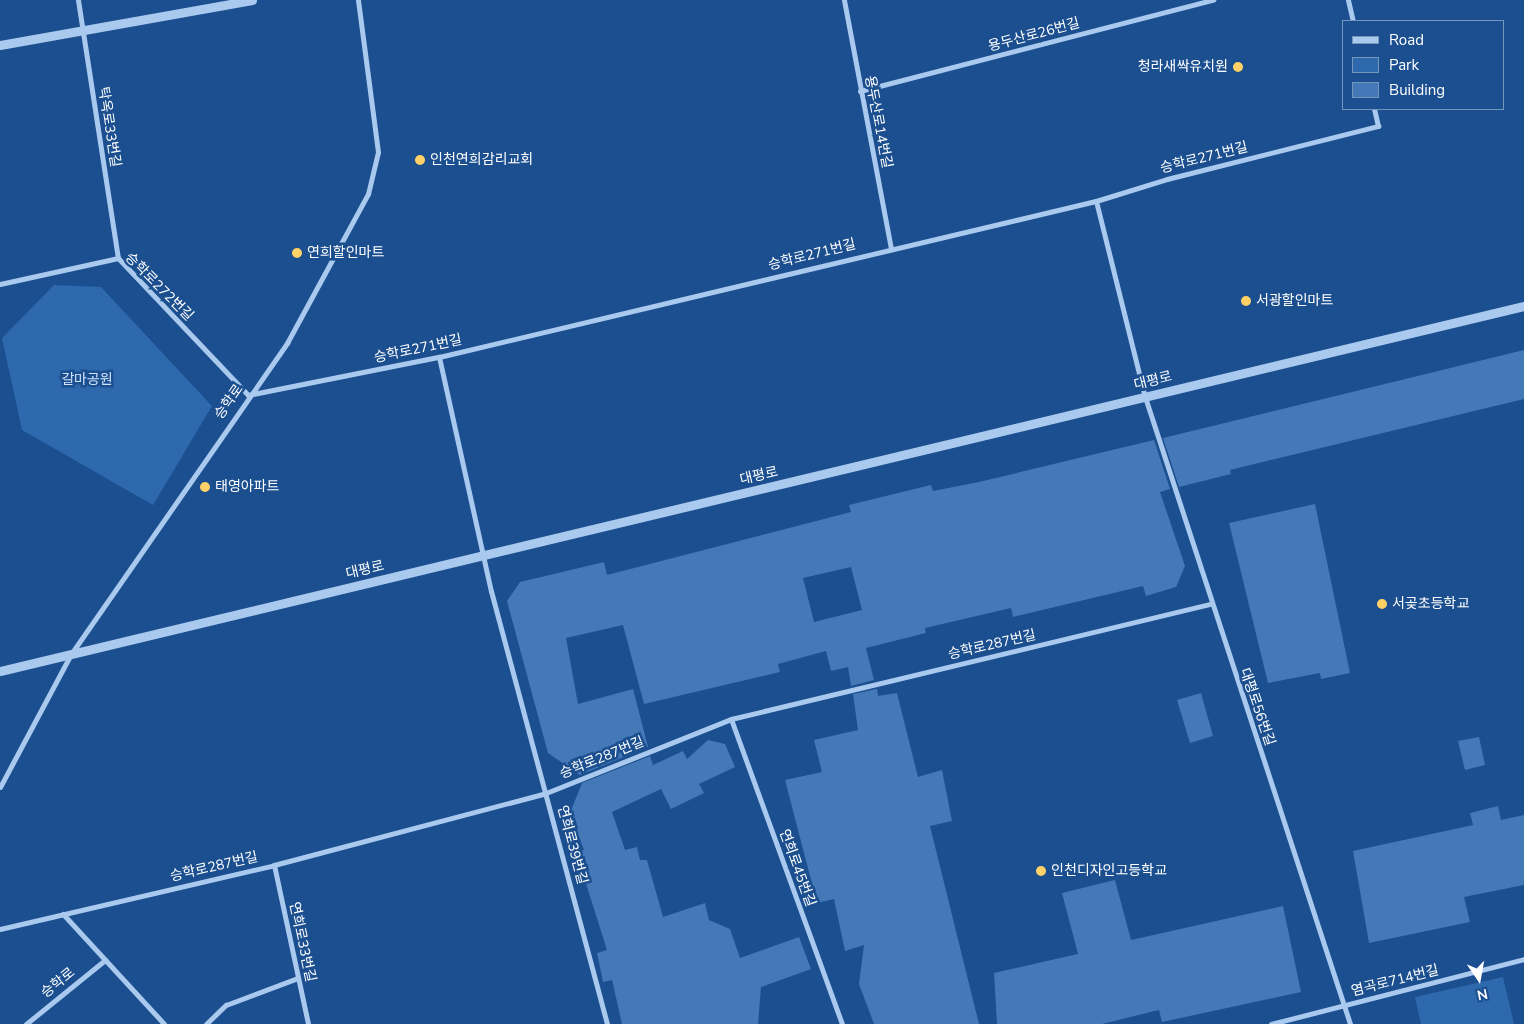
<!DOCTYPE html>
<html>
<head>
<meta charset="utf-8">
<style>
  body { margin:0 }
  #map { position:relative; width:1524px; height:1024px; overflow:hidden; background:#1b4f8f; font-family:"Nunito Sans","Noto Sans KR",sans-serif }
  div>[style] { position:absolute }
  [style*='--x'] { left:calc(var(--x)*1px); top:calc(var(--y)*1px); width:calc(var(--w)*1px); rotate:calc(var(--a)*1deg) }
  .green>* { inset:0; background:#2e69ad }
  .building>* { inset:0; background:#4478b7 }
  .minor>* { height:5px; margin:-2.5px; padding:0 2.5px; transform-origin:2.5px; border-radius:2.5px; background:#a9c9ee }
  .tertiary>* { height:9px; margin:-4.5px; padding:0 4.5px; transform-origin:4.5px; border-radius:4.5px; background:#a9c9ee }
  .dots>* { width:14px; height:14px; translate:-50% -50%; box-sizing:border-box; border:2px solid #1b4f8f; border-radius:50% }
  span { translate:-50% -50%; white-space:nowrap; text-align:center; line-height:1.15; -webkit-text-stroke:5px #1b4f8f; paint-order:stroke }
  .street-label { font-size:14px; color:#fff }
  .poi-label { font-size:14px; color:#fff }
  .right { translate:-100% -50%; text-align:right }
  .left { translate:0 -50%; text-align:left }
  .park-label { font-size:14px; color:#cfe3fa }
  .legend { position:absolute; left:1342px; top:20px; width:162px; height:90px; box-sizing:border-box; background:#1b4f8f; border:1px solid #7695bc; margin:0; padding:6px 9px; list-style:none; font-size:15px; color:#fff }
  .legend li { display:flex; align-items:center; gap:10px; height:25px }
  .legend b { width:25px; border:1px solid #7695bc }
  .north { position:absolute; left:1454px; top:954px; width:50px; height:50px; -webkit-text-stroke:4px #1b4f8f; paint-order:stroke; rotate:168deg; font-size:14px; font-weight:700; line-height:20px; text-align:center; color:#fff }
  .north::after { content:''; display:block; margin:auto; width:18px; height:22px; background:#fff; clip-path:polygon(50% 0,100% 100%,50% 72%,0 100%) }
</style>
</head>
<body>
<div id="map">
  <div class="green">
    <i style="clip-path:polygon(54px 285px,101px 287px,212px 406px,153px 505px,22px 430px,2px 338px)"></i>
    <i style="clip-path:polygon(1503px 977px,1514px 1024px,1421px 1024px,1415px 997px)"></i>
  </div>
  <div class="building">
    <i style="clip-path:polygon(1524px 350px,1524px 399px,1230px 470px,1231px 474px,1179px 487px,1163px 438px)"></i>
    <i style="clip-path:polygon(evenodd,1154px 440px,1170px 489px,1160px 492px,1185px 566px,1176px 587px,1146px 596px,1143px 586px,1013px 617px,1011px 608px,925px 628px,926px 633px,866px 648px,874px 680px,851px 686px,848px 667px,831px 671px,826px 651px,778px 664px,780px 672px,644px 704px,623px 625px,566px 638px,578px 704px,633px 689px,648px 747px,580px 775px,548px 753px,507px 601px,520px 582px,604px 562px,607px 575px,851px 512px,849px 505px,931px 485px,933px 491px,979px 482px,1154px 440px,851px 567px,862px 610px,814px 622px,803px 578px,851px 567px)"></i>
    <i style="clip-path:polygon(1315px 504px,1350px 673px,1321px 679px,1320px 673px,1268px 683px,1229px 523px)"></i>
    <i style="clip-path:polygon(877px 689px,878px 696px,897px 693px,918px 777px,942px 770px,952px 821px,930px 826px,979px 1024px,874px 1024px,859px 984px,864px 945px,845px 951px,834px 899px,817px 903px,785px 780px,822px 772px,814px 740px,858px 730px,853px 694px)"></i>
    <i style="clip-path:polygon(1201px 693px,1213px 736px,1190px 743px,1177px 700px)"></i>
    <i style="clip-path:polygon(1479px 737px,1485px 765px,1465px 770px,1458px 741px)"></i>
    <i style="clip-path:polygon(708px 740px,725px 744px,735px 767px,699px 784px,704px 793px,671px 809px,661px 789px,612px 812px,625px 850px,637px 847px,640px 860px,647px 860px,663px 917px,705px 903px,709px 920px,730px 929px,740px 958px,799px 937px,811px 969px,761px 987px,758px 1024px,622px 1024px,612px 980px,603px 982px,597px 953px,607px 950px,576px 852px,584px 850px,570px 813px,582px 783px,650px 756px,653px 765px,683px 751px,687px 759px)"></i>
    <i style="clip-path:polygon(1498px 806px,1501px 820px,1524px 815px,1524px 885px,1464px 897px,1470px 922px,1369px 943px,1353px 851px,1473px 825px,1470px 813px)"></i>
    <i style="clip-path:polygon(1115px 880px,1131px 940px,1283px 906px,1301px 992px,1162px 1022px,1159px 1010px,1102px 1024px,997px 1024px,994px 973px,1078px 954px,1062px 893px)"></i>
  </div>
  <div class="minor">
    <i style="--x:78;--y:0;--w:261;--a:81.2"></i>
    <i style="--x:844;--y:0;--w:252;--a:79.3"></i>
    <i style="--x:1348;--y:0;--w:22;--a:77"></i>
    <i style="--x:860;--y:91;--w:365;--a:-14.5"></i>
    <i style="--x:1096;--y:201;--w:202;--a:76"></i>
    <i style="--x:1145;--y:397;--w:660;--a:71.89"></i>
    <i style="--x:0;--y:284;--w:121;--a:-12.4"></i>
    <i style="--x:118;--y:258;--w:189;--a:46.5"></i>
    <i style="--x:248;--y:395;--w:195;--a:-11.3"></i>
    <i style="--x:439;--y:357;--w:675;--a:-13.36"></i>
    <i style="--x:1096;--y:201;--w:74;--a:-17.2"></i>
    <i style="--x:1167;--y:179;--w:218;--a:-14.1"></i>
    <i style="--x:1378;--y:126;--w:17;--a:-103"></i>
    <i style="--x:439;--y:357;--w:240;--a:77.5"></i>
    <i style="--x:491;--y:591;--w:448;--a:75"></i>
    <i style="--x:731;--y:719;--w:325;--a:70"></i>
    <i style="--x:0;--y:787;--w:151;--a:-61.9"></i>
    <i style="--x:71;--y:654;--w:379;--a:-55.2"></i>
    <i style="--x:287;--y:343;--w:170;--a:-61.5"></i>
    <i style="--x:368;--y:194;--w:43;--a:-76.6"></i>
    <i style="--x:378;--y:152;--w:153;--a:-97.5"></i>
    <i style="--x:274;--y:865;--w:163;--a:77.9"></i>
    <i style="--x:63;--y:914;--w:149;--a:47.4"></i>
    <i style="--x:0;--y:929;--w:281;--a:-13.1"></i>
    <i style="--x:274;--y:865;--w:281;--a:-14.8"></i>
    <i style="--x:546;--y:793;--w:199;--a:-21.8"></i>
    <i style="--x:731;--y:719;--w:494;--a:-13.5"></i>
    <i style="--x:26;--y:1024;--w:102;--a:-39"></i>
    <i style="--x:206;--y:1024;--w:28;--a:-44"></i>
    <i style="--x:226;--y:1005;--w:77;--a:-20.6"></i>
    <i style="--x:1271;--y:1024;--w:261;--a:-14.4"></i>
  </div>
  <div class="tertiary">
    <i style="--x:0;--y:45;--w:256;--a:-10.1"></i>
    <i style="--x:0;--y:671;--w:1567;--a:-13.47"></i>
  </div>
  <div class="dots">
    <i style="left:1238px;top:67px;background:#ffd166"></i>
    <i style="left:420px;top:160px;background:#ffd166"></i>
    <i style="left:297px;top:253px;background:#ffd166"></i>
    <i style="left:1246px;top:301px;background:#ffd166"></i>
    <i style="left:205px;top:487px;background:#ffd166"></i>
    <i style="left:1382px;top:604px;background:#ffd166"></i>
    <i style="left:1041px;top:871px;background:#ffd166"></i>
  </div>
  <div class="street-label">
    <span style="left:1034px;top:35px;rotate:-15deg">용두산로26번길</span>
    <span style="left:878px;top:122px;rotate:79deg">용두산로14번길</span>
    <span style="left:109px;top:127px;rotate:81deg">탁옥로33번길</span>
    <span style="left:1204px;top:158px;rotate:-14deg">승학로271번길</span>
    <span style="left:812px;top:255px;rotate:-14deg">승학로271번길</span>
    <span style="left:159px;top:287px;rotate:45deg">승학로272번길</span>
    <span style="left:418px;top:349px;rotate:-12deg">승학로271번길</span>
    <span style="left:1153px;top:381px;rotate:-14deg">대평로</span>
    <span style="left:229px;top:402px;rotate:-55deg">승학로</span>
    <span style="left:759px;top:476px;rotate:-13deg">대평로</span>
    <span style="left:365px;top:570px;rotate:-13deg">대평로</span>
    <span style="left:992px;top:645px;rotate:-13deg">승학로287번길</span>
    <span style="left:1257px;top:707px;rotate:71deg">대평로56번길</span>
    <span style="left:602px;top:758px;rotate:-22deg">승학로287번길</span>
    <span style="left:572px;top:845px;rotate:75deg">연희로39번길</span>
    <span style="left:214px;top:867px;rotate:-13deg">승학로287번길</span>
    <span style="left:797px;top:868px;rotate:70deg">연희로45번길</span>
    <span style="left:302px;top:942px;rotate:78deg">연희로33번길</span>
    <span style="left:1395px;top:981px;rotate:-14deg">염곡로714번길</span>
    <span style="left:58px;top:983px;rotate:-39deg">승학로</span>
  </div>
  <div class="poi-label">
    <span class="right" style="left:1228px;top:67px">청라새싹유치원</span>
    <span class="left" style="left:430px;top:160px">인천연희감리교회</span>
    <span class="left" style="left:307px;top:253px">연희할인마트</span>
    <span class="left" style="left:1256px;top:301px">서광할인마트</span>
    <span class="left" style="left:215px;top:487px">태영아파트</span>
    <span class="left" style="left:1392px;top:604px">서곶초등학교</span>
    <span class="left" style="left:1051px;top:871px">인천디자인고등학교</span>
  </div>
  <div class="park-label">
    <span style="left:87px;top:380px">갈마공원</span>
  </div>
  <ul class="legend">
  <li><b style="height:6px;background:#a9c9ee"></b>Road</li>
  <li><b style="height:14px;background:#2e69ad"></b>Park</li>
  <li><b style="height:14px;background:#4478b7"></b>Building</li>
  </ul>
  <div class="north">N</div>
</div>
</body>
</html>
